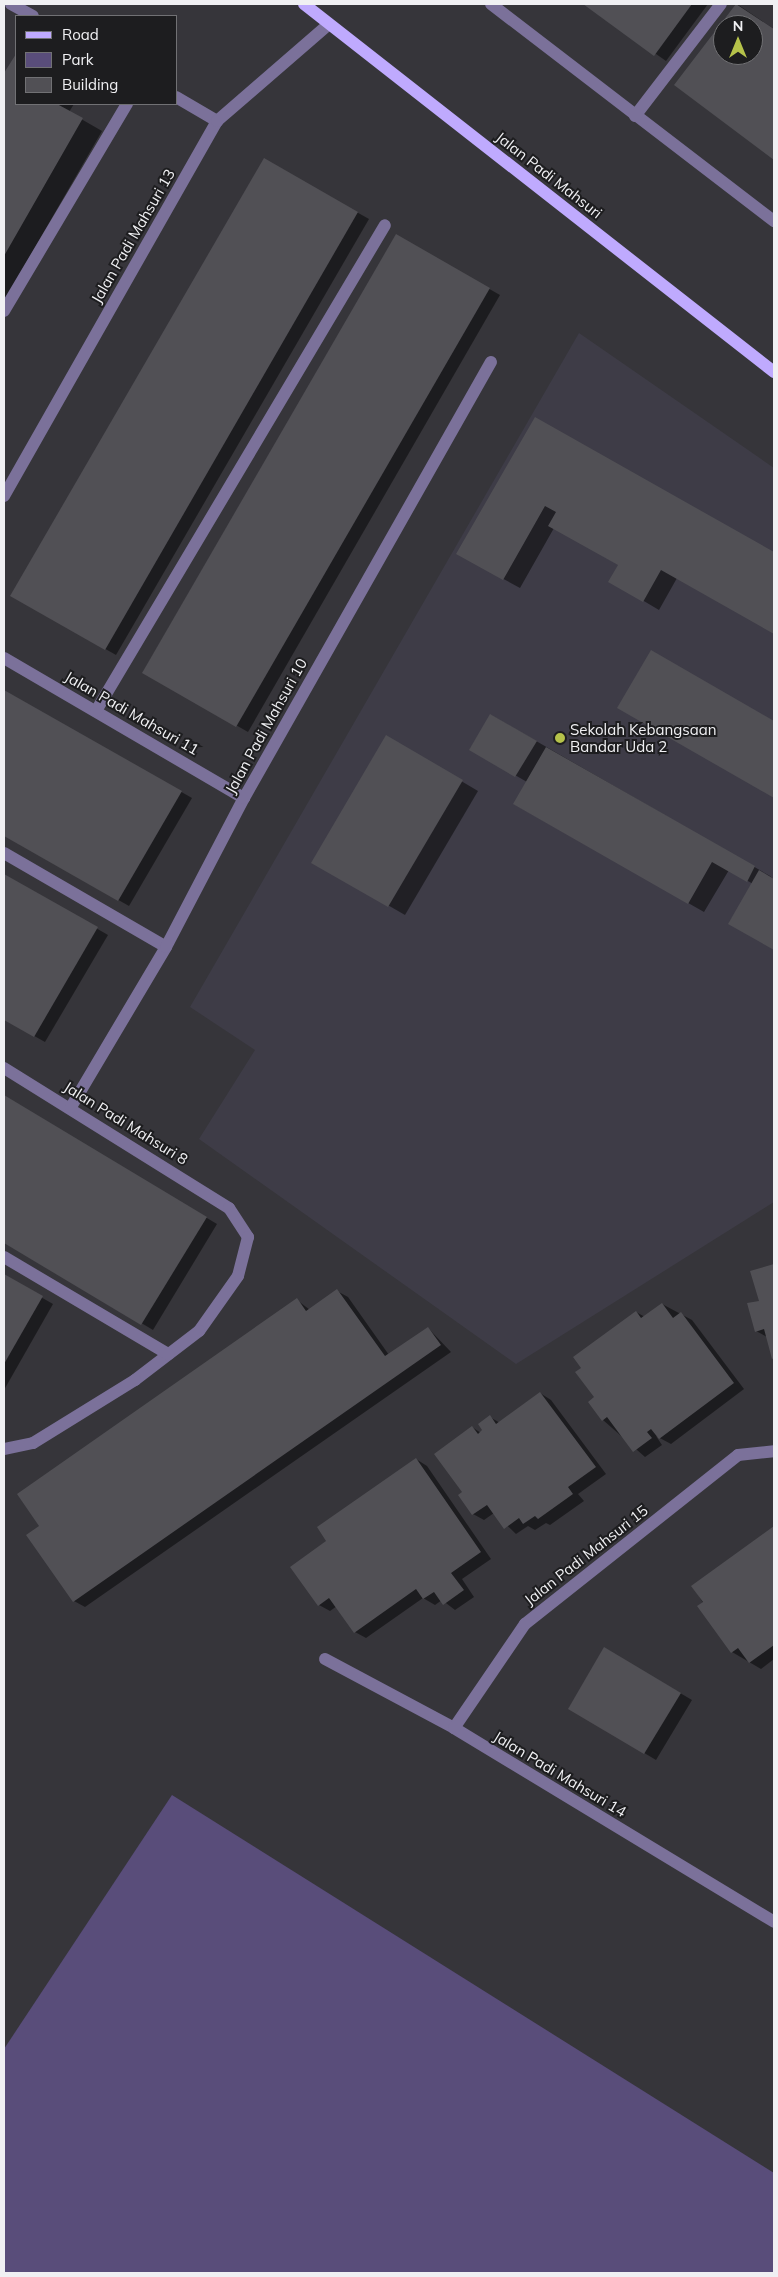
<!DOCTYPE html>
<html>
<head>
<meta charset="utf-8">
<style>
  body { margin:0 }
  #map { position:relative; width:778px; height:2277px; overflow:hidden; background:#36353a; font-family:Mulish,sans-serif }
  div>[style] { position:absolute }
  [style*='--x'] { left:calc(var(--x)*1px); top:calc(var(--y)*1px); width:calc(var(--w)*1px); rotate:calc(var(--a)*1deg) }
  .built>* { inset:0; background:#3e3c47 }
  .green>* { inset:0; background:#594d7a }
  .shadow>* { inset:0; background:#0007 }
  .building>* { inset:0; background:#515055 }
  .minor>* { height:12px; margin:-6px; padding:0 6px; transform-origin:6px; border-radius:6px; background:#7b719a }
  .major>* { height:12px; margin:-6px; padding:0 6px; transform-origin:6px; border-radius:6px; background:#bfaafe }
  .dots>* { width:14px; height:14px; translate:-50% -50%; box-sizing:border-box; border:2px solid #1d1d1f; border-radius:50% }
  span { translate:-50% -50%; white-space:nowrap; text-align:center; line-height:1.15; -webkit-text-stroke:4px #1d1d1f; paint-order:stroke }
  .street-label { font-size:15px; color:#f0f0f3 }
  .poi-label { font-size:15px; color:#f0f0f3 }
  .left { translate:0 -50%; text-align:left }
  .frame { position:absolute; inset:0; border:5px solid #f0f0f3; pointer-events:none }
  .legend { position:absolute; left:15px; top:15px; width:162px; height:90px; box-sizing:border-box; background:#1d1d1f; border:1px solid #717174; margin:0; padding:6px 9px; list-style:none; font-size:15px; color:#f0f0f3 }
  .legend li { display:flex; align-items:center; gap:10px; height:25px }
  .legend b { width:25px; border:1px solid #717174 }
  .north { position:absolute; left:713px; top:15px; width:50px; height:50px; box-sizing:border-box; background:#1d1d1f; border:1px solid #717174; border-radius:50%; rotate:0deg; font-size:14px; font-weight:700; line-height:20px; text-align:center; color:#f0f0f3 }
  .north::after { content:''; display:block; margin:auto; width:18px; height:22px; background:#b5c24a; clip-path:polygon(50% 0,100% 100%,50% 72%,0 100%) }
</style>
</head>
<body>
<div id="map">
  <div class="built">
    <i style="clip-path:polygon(579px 333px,774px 468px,774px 1202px,516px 1364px,199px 1139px,255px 1050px,190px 1007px)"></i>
  </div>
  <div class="green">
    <i style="clip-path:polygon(172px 1795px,774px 2173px,774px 2273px,4px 2273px,4px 2049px)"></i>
  </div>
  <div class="shadow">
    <i style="clip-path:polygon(585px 4px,708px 4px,666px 61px)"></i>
    <i style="clip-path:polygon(evenodd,737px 4px,774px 29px,774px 158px,676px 84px,737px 4px,723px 25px,753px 25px,753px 55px,723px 55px,723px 25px)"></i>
    <i style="clip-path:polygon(16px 57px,16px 104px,74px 104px,69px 112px,102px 131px,4px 301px,4px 75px)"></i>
    <i style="clip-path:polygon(264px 160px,369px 219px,116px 655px,12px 596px)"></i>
    <i style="clip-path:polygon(396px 236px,500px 295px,248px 732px,143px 672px)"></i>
    <i style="clip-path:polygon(535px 419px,774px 553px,774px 632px,677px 578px,659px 610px,610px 581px,619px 565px,554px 528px,520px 588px,458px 554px)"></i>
    <i style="clip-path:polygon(651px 652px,774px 723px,774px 797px,619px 707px)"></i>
    <i style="clip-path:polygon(4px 691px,192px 798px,129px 906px,4px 835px)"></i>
    <i style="clip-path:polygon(491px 715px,770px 876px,774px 880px,774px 949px,729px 923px,753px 884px,729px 870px,704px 912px,514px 804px,527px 782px,470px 749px)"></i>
    <i style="clip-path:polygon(387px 737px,478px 791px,405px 915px,313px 862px)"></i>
    <i style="clip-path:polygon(4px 875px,108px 935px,45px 1042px,4px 1019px)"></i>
    <i style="clip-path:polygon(4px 1097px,217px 1224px,153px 1330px,4px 1241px)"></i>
    <i style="clip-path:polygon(774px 1266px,774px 1358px,767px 1337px,756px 1331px,760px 1301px,752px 1272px)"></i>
    <i style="clip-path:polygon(4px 1276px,53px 1304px,4px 1390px)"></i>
    <i style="clip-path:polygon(337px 1291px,348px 1297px,389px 1355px,428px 1328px,451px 1352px,85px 1607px,74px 1601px,40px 1526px,297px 1300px,310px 1310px)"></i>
    <i style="clip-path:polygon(662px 1304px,692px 1320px,744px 1389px,671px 1444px,656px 1436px,662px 1445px,645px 1457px,603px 1420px,595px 1397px,636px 1312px,645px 1317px)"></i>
    <i style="clip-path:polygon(540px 1393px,551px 1400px,606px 1474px,578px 1494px,584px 1501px,550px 1525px,546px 1523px,535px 1530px,528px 1526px,516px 1534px,494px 1513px,484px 1520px,473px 1514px,464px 1492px,472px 1427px,481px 1433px,490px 1417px,500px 1423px)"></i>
    <i style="clip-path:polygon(416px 1459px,427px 1466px,491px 1559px,462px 1579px,474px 1597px,455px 1610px,442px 1600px,435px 1605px,423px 1598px,366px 1638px,355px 1632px,337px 1606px,330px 1611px,319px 1605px,328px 1542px)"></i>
    <i style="clip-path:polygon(774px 1528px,774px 1659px,761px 1669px,732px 1652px,693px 1586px)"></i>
    <i style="clip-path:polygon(605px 1649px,692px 1700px,656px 1760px,569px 1708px)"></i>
  </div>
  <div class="building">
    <i style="clip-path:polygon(583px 4px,692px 4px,654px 56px)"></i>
    <i style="clip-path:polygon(evenodd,736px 4px,774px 29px,774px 160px,674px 85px,736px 4px,723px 25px,753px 25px,753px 55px,723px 55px,723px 25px)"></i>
    <i style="clip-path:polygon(16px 54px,16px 104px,57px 104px,83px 118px,4px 256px,4px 73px)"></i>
    <i style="clip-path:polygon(264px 158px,358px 212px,105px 650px,10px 596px)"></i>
    <i style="clip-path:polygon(396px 234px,490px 288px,236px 727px,142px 673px)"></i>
    <i style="clip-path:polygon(535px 417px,774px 552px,774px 634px,661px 570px,643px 602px,608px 582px,618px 565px,548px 526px,556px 512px,545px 506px,503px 580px,456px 554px)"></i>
    <i style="clip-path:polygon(651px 650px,774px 721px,774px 798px,617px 708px)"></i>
    <i style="clip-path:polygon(4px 690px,182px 791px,118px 901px,4px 836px)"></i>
    <i style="clip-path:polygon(490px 714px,537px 741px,515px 777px,469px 750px)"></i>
    <i style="clip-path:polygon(386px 735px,463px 780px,388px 907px,311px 863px)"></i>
    <i style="clip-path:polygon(546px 747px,755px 866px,747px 882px,712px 862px,688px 904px,513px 804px)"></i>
    <i style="clip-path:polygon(759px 870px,774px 879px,774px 950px,728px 924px)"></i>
    <i style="clip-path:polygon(4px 874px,98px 927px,34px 1037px,4px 1020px)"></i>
    <i style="clip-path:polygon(4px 1095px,207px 1217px,141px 1325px,4px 1243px)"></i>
    <i style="clip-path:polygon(774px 1264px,774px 1358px,772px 1359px,764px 1329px,755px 1332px,747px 1303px,759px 1301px,750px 1271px)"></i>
    <i style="clip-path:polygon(4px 1274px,43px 1296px,4px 1364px)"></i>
    <i style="clip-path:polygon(337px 1289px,385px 1356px,428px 1327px,441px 1345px,73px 1602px,26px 1535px,39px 1526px,17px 1494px,297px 1298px,306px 1311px)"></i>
    <i style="clip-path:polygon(662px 1303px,673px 1318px,681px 1312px,734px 1383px,659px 1439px,651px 1429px,647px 1432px,652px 1438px,633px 1452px,607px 1417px,602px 1421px,588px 1402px,594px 1397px,575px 1372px,581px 1368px,573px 1357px,636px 1311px,641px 1318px)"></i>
    <i style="clip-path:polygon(540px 1392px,596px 1467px,568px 1487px,573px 1494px,538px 1519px,535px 1516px,523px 1524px,519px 1518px,504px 1529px,487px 1505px,472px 1515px,458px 1495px,462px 1492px,434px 1454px,472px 1426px,478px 1434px,482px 1430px,478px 1424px,490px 1415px,496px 1424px)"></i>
    <i style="clip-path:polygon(416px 1458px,481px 1552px,451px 1573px,464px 1590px,443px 1605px,434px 1592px,423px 1599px,416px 1589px,354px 1633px,329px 1598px,318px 1606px,290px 1567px,326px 1541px,317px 1527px)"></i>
    <i style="clip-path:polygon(774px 1526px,774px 1645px,749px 1663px,738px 1648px,731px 1653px,697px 1606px,703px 1602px,691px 1586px)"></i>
    <i style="clip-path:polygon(604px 1647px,681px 1693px,644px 1754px,568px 1709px)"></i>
  </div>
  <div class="minor">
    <i style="--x:11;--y:4;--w:25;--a:29"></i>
    <i style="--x:491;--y:4;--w:357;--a:37.5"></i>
    <i style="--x:176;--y:97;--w:48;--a:30.3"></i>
    <i style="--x:635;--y:116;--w:141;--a:-52.5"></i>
    <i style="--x:4;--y:311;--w:241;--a:-59.3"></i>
    <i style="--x:4;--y:496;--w:431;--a:-60.4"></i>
    <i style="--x:217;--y:121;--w:148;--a:-40.9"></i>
    <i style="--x:4;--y:658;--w:278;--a:30.3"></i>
    <i style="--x:96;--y:711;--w:565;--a:-59.26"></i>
    <i style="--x:4;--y:853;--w:187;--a:30.1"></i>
    <i style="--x:4;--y:1068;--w:265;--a:31.9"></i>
    <i style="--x:229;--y:1208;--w:35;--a:57"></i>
    <i style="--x:248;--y:1237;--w:40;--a:104.4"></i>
    <i style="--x:238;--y:1276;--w:67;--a:125.3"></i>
    <i style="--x:199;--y:1331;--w:81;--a:142.6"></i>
    <i style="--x:135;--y:1380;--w:120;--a:148.3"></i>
    <i style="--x:33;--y:1443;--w:30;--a:168"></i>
    <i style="--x:71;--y:1107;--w:186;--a:-59.3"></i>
    <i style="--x:166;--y:947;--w:168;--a:-62.4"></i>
    <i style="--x:244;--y:798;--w:501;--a:-60.47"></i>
    <i style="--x:4;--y:1257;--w:191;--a:30.6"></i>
    <i style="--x:325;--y:1659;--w:146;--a:28.1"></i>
    <i style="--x:454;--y:1728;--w:374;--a:31.2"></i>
    <i style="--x:454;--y:1728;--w:126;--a:-55.7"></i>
    <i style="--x:525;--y:1624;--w:272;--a:-38.4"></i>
    <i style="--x:738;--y:1455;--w:36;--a:-6"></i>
  </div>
  <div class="major">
    <i style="--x:304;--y:4;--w:597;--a:38.06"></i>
  </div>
  <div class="dots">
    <i style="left:560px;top:738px;background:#b5c24a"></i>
  </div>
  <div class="street-label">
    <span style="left:549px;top:175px;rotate:38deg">Jalan Padi Mahsuri</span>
    <span style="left:133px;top:236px;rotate:-60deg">Jalan Padi Mahsuri 13</span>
    <span style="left:132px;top:713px;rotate:30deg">Jalan Padi Mahsuri 11</span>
    <span style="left:266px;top:726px;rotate:-61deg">Jalan Padi Mahsuri 10</span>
    <span style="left:126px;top:1123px;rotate:32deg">Jalan Padi Mahsuri 8</span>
    <span style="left:586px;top:1555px;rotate:-38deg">Jalan Padi Mahsuri 15</span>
    <span style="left:560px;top:1774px;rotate:31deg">Jalan Padi Mahsuri 14</span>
  </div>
  <div class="poi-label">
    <span class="left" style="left:570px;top:738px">Sekolah Kebangsaan<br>Bandar Uda 2</span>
  </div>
  <div class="frame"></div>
  <ul class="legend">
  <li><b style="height:6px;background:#bfaafe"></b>Road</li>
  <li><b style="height:14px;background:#594d7a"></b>Park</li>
  <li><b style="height:14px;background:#515055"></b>Building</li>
  </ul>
  <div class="north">N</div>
</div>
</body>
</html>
